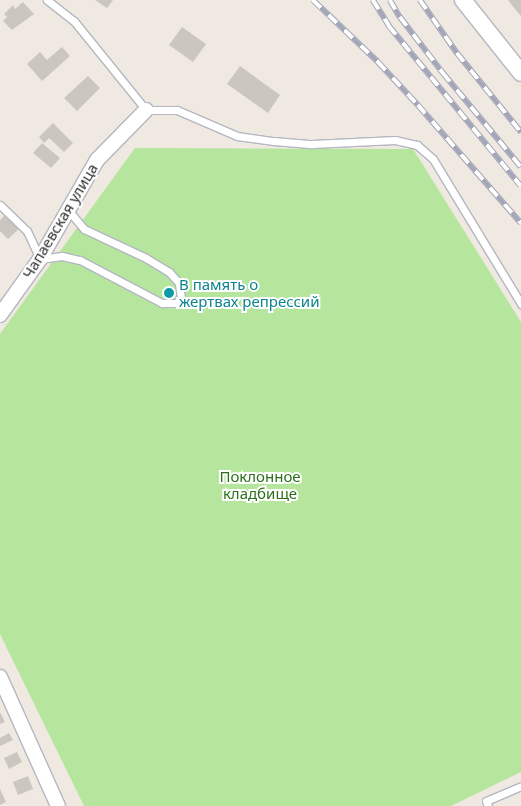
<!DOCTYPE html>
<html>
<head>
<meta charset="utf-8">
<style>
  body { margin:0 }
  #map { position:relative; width:521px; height:806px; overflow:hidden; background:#efe9e1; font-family:"Noto Sans",sans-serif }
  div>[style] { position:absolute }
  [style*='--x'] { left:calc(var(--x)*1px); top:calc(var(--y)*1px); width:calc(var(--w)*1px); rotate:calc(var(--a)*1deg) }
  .green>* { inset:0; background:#b6e59e }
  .building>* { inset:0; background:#cbc7bf }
  .roads { filter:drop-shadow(1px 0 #b4b7c1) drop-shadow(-1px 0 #b4b7c1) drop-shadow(0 1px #b4b7c1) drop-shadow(0 -1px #b4b7c1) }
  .service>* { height:7px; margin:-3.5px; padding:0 3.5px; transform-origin:3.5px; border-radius:3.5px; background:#fff }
  .minor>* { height:14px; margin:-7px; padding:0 7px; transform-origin:7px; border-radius:7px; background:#fff }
  .tertiary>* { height:16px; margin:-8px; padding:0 8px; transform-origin:8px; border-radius:8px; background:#fff }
  .rail>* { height:5.5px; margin-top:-2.75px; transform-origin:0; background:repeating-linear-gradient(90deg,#fff 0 11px,#a3a6b8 0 22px); box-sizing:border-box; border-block:1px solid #a3a6b8 }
  .dots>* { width:14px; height:14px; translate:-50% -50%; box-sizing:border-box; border:2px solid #fff; border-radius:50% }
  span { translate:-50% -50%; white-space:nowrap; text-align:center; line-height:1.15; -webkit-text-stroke:4px #fff; paint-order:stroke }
  .street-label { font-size:15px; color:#2e2e2e }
  .culture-label { font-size:15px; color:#0d838f }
  .left { translate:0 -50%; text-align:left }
  .park-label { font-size:15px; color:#2c6e1b }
</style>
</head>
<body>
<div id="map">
  <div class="green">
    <i style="clip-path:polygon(135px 148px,413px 149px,521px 322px,521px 772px,451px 806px,84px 806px,0 634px,0 334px)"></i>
  </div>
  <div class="building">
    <i style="clip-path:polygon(95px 0,113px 0,107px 8px)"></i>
    <i style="clip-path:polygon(508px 0,521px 0,521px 16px,514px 8px)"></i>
    <i style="clip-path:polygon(23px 2px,34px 14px,12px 30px,3px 21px,7px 17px,4px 14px,13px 5px,15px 9px)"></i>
    <i style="clip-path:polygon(182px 27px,206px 44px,193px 62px,169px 45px)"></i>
    <i style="clip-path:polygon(62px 47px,70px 56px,42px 81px,27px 64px,40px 52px,47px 60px)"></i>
    <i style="clip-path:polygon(240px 66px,280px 95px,268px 113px,227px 84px)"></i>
    <i style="clip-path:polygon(88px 76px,100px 88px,77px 111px,64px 98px)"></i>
    <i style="clip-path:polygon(53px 123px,73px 143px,64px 152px,49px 138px,44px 143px,39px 137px)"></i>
    <i style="clip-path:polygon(42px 143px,60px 158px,51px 168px,33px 153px)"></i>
    <i style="clip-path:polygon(6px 214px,19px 229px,8px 239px,0 231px,0 220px)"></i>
    <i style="clip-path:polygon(0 712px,5px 722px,0 724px)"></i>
    <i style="clip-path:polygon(9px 733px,13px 740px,0 746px,0 738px)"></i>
    <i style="clip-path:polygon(17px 752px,22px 762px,9px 769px,4px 758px)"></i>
    <i style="clip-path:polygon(28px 776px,33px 789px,18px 795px,13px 782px)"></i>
    <i style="clip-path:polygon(0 789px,6px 802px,0 805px)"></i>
  </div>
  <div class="roads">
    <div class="service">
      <i style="--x:47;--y:0;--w:34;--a:38"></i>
      <i style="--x:74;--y:21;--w:114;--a:51"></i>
      <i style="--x:146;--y:110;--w:31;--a:0"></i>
      <i style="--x:177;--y:110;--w:65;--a:23.4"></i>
      <i style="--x:237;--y:136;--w:37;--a:8"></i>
      <i style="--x:274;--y:141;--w:38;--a:5"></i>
      <i style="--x:312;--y:144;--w:83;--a:-2.8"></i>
      <i style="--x:395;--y:140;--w:23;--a:13"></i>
      <i style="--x:417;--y:145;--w:21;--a:41"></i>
      <i style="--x:433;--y:159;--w:170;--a:58.7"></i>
      <i style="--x:0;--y:205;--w:37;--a:44"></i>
      <i style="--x:27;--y:231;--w:31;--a:65"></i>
      <i style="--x:40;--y:259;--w:22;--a:-8"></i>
      <i style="--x:62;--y:256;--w:18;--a:13"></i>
      <i style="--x:80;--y:260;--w:93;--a:27.7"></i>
      <i style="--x:162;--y:303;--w:14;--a:0"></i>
      <i style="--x:176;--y:303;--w:7;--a:-45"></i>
      <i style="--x:181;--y:298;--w:15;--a:-98"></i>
      <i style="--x:179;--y:283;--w:15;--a:-132"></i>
      <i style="--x:169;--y:272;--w:27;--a:-149"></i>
      <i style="--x:146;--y:258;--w:68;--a:-154.9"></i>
      <i style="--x:84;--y:229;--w:25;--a:-130"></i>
      <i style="--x:488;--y:806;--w:5;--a:-112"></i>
      <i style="--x:486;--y:801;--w:38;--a:-23"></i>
    </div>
    <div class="minor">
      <i style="--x:0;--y:315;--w:69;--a:-54.5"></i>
      <i style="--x:40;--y:259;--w:114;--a:-60.1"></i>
      <i style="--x:97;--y:160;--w:70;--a:-45.6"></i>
      <i style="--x:0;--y:677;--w:141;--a:65.8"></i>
    </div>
    <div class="tertiary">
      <i style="--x:463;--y:0;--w:93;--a:51.5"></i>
    </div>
  </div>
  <div class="rail">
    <i style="--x:313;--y:0;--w:90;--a:43.6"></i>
    <i style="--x:378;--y:62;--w:59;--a:47.1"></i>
    <i style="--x:418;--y:105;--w:157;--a:48.9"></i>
    <i style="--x:373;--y:0;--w:31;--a:58"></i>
    <i style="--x:389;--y:26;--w:207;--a:50.5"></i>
    <i style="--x:390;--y:0;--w:20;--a:60"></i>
    <i style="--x:400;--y:17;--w:71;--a:52.5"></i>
    <i style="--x:443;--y:73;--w:122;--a:50.3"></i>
    <i style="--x:420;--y:0;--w:65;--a:55.1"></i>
    <i style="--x:457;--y:53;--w:102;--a:51"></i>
  </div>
  <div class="dots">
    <i style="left:169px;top:293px;background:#0f9aa8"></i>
  </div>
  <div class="street-label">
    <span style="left:60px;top:221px;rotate:-59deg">Чапаевская улица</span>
  </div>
  <div class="culture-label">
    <span class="left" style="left:179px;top:293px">В память о<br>жертвах репрессий</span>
  </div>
  <div class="park-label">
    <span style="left:260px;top:485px">Поклонное<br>кладбище</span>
  </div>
</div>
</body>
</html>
